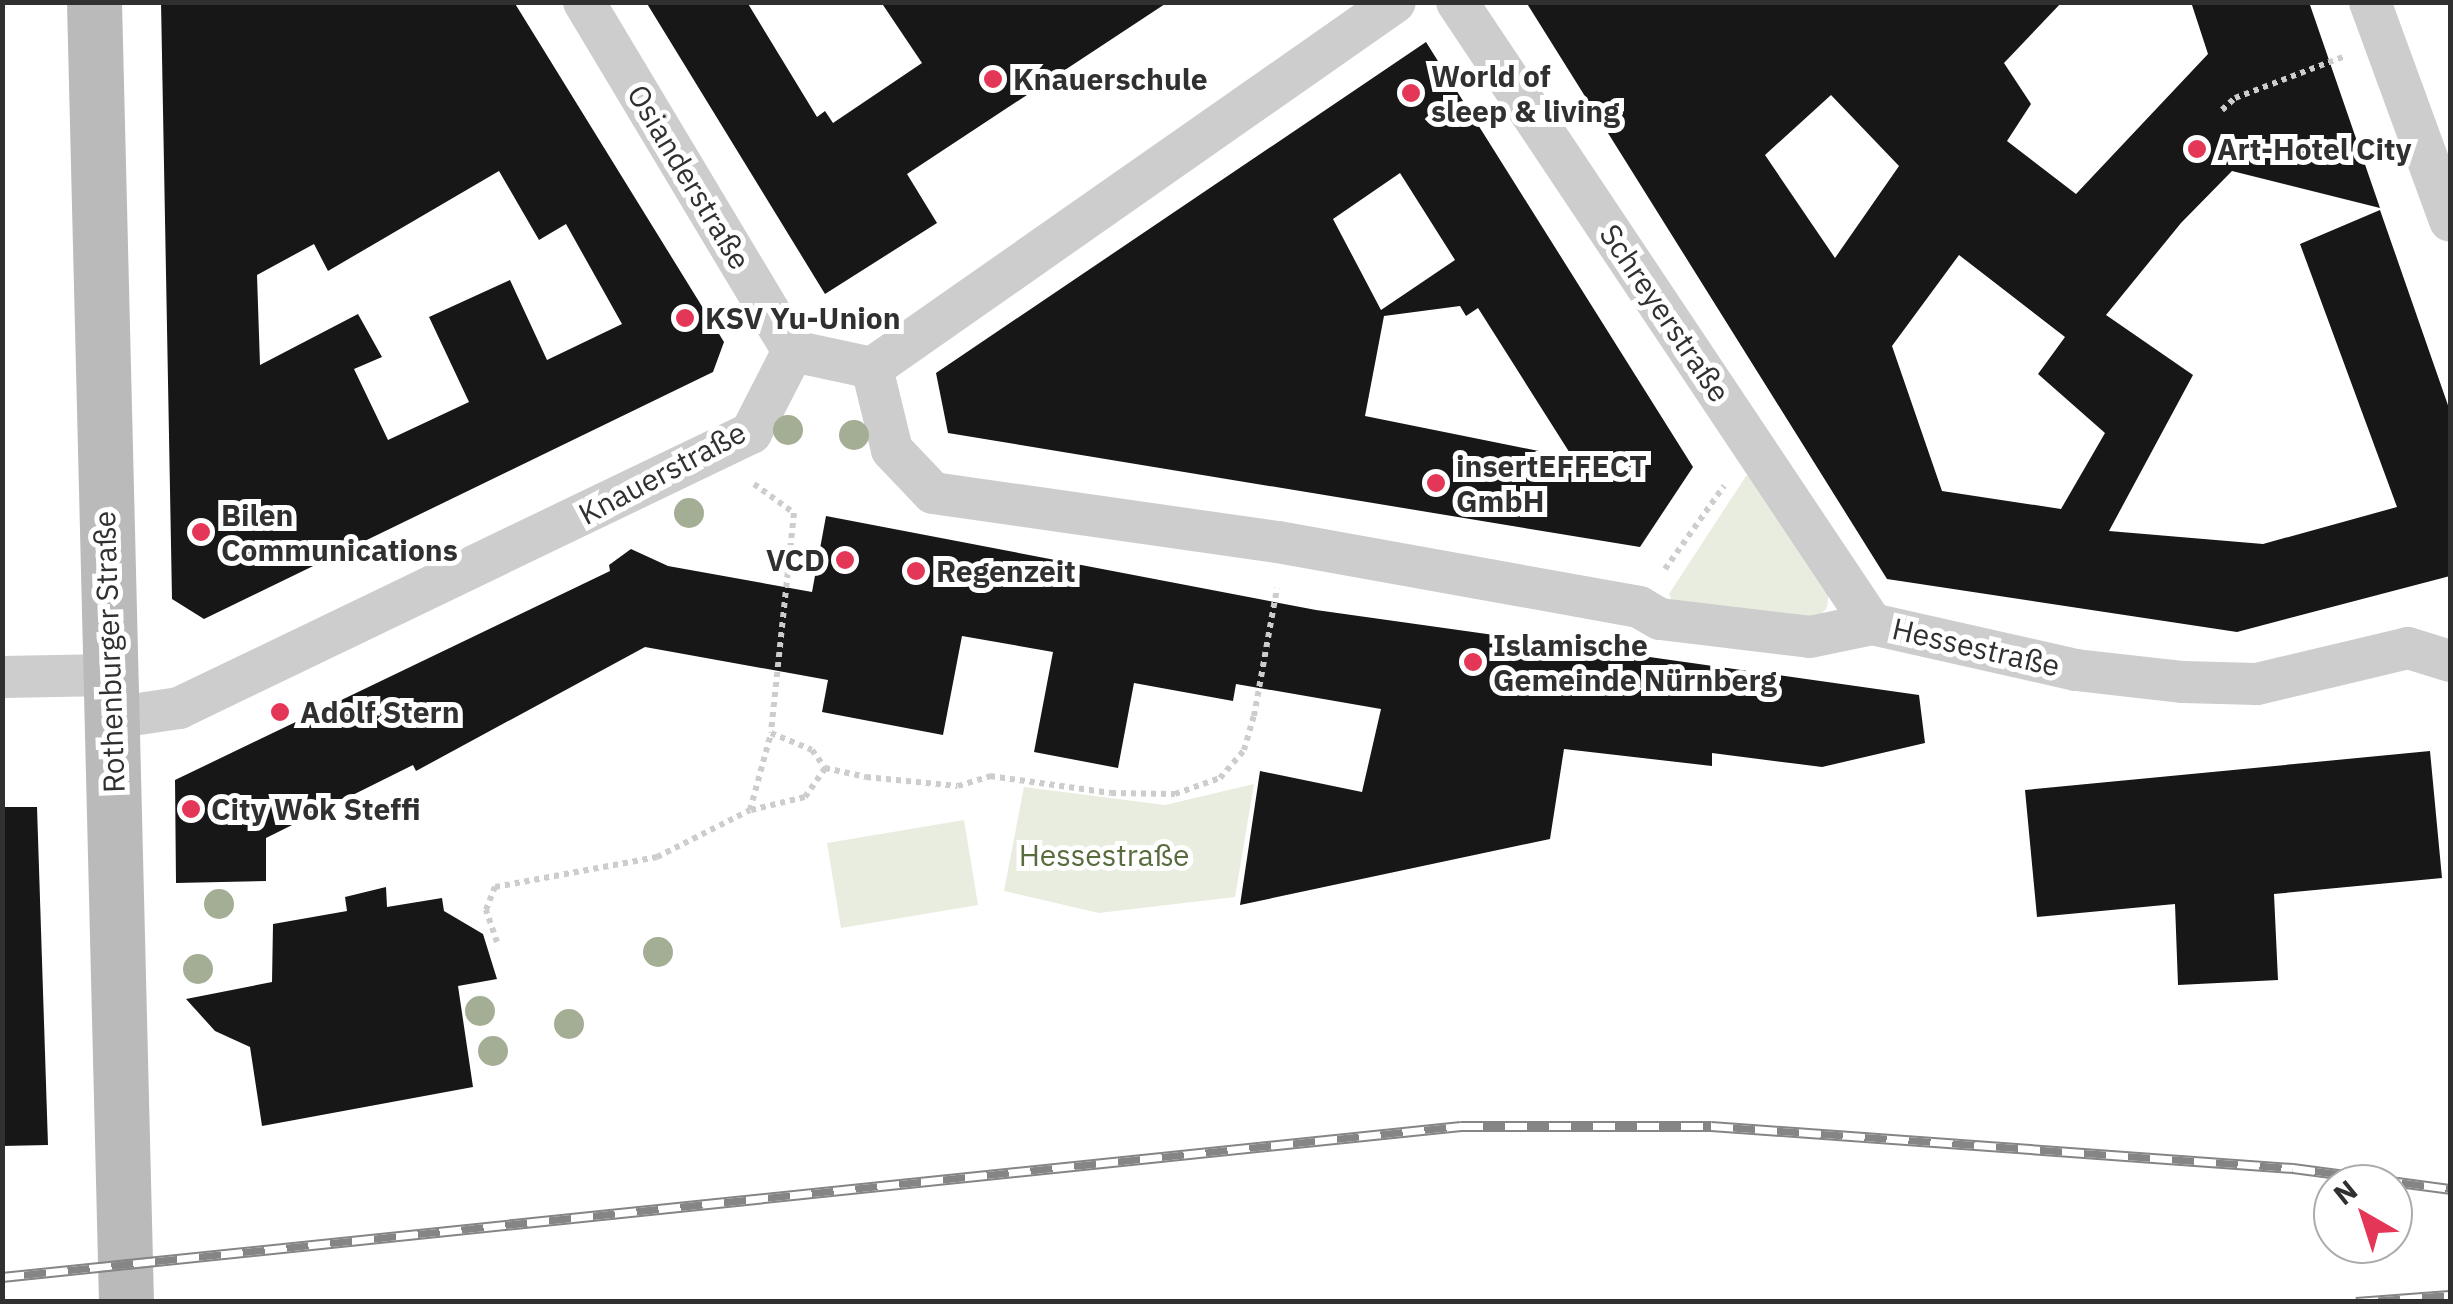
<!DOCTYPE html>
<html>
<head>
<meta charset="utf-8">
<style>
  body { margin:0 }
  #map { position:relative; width:2453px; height:1304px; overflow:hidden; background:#fff; font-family:"IBM Plex Sans",sans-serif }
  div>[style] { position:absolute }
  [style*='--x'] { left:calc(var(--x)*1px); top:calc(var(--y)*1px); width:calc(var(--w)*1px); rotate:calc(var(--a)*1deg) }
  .green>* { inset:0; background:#e8eddf }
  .building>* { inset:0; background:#171717 }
  .path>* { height:6px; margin-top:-3px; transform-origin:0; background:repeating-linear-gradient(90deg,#cdcdcd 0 5px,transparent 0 10px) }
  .street>* { height:42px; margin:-21px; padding:0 21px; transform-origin:21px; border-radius:21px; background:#cdcdcd }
  .secondary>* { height:55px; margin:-27.5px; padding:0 27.5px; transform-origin:27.5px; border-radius:27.5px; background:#bababa }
  .rail>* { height:11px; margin-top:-5.5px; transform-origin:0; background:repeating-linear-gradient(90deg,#fff 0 22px,#858585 0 44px); box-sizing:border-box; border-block:2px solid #858585 }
  .trees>* { width:30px; height:30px; margin:-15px; border-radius:50%; background:#a4ae94 }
  .dots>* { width:28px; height:28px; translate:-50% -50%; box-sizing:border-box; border:5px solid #fff; border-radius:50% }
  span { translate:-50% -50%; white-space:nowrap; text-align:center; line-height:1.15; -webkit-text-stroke:10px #fff; paint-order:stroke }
  .poi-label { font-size:30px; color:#303030; font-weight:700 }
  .left { translate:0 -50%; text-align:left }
  .right { translate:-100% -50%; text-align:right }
  .street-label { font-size:30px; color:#303030 }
  .park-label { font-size:30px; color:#596c3d }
  .frame { position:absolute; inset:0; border:5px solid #303030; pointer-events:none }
  .north { position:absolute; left:2313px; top:1164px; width:100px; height:100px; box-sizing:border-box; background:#fff; border:2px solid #acacac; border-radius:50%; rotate:321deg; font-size:28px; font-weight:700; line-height:40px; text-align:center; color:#303030 }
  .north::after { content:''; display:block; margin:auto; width:35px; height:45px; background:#e43657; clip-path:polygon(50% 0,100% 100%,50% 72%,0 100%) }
</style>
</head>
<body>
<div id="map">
  <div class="green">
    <i style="clip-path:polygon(1746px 476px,1758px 476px,1829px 590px,1827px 608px,1811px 624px,1674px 605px,1669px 594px)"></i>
    <i style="clip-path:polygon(1254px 784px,1235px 897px,1099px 913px,1004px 891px,1024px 787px,1165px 805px)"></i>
    <i style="clip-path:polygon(964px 820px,978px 905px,841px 928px,827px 843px)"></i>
  </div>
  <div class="building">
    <i style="clip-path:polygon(evenodd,161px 2px,514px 2px,724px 342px,713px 372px,204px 619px,172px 599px,161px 2px,499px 171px,539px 240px,566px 224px,622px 324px,547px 360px,510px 280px,429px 317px,469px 402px,388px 440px,354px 369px,382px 357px,358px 314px,260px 365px,257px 275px,314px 244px,328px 271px,499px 171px)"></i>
    <i style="clip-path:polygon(646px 2px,747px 2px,817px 117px,825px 111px,833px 123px,922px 63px,881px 2px,1168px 2px,907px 174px,937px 223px,825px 294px)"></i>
    <i style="clip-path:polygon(evenodd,1526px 2px,2062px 2px,2004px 63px,2031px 104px,2007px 141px,2076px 194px,2208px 54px,2191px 2px,2309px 2px,2380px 208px,2232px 171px,2181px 223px,2106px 315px,2193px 375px,2109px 531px,2263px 544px,2397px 507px,2300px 244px,2380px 210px,2450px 411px,2450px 576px,2237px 632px,1887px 579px,1526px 2px,1831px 95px,1899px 166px,1835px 258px,1765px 155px,1831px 95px,1526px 2px,1959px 255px,2065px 337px,2038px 374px,2105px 433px,2061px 509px,1942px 491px,1892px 346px,1959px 255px)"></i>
    <i style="clip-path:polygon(evenodd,1426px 42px,1693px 467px,1640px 547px,948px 433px,936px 373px,1426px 42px,1400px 173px,1455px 260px,1381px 310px,1333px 219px,1400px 173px,1426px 42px,1460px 306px,1466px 316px,1478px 308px,1573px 458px,1365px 416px,1384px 316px,1460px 306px)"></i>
    <i style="clip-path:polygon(826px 516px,1316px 610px,1919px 695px,1925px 743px,1822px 767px,1712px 753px,1712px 766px,1564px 749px,1550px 839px,1240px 905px,1260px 771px,1362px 792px,1381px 709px,1236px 684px,1233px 701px,1134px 683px,1118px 768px,1034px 752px,1053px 652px,962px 636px,943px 735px,822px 712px,828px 680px,645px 647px,416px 771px,413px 765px,266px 838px,266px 881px,176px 883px,175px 780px,610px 571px,609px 565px,631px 549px,668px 566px,812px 592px)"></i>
    <i style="clip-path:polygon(2430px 751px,2442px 878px,2274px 894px,2278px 980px,2178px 985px,2175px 904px,2037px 917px,2025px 790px)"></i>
    <i style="clip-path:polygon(2px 807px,37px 807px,48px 1145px,2px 1146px)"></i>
    <i style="clip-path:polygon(386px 887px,387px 907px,442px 898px,444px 911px,483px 934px,497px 979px,458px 986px,473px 1087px,262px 1126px,250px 1047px,215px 1031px,186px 999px,272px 982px,273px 924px,347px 911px,345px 897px)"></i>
  </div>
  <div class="path">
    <i style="--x:2222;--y:110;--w:18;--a:-43"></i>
    <i style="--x:2235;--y:98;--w:116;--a:-20.8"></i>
    <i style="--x:754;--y:484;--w:49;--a:35.9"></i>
    <i style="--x:794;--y:513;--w:221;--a:96"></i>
    <i style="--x:771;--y:733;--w:44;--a:22.5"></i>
    <i style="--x:812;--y:750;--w:22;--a:54"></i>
    <i style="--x:825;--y:768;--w:42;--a:12.4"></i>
    <i style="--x:866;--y:777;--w:92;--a:5.6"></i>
    <i style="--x:958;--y:786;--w:34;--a:-17"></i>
    <i style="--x:990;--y:776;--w:122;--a:8"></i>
    <i style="--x:1111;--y:793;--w:64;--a:0.9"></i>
    <i style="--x:1175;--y:794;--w:48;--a:-19.6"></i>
    <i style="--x:1220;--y:778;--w:37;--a:-49"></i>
    <i style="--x:1244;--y:750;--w:35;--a:-74"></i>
    <i style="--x:1254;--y:716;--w:130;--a:-79.8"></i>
    <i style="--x:1665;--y:569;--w:102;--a:-54.6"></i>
    <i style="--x:751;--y:810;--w:56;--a:-13.5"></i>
    <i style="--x:805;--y:797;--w:35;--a:-55"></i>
    <i style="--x:497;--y:942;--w:34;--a:-109"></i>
    <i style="--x:486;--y:910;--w:25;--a:-69"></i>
    <i style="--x:495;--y:887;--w:165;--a:-10.5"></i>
    <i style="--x:657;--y:857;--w:104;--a:-26.8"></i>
    <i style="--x:750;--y:810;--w:80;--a:-74.7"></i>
  </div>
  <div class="street">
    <i style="--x:584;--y:2;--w:407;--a:59.1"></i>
    <i style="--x:1457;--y:2;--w:748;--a:56.29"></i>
    <i style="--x:2370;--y:2;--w:233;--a:69.9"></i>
    <i style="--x:793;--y:351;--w:81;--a:12.1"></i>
    <i style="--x:872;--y:368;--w:638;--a:-34.98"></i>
    <i style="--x:872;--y:368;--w:84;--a:76.3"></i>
    <i style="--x:892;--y:450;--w:59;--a:46.4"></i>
    <i style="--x:933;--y:493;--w:348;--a:8.1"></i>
    <i style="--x:1278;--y:542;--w:367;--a:10.2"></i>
    <i style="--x:1639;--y:607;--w:24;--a:30"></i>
    <i style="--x:1660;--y:619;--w:151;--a:6.8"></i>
    <i style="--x:1810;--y:637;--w:63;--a:-11.8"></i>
    <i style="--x:1872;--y:624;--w:209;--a:12.7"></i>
    <i style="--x:2076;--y:670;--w:108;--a:6.4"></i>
    <i style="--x:2183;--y:682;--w:74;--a:1.5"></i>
    <i style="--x:2257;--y:684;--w:155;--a:-13.4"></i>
    <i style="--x:2408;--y:648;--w:44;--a:17.2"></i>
    <i style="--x:2;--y:677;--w:108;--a:-1.1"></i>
    <i style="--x:112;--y:718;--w:68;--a:-8.5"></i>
    <i style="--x:179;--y:708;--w:635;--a:-25.68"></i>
    <i style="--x:751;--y:433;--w:92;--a:-62.9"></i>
  </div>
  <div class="secondary">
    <i style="--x:94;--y:2;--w:1300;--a:88.59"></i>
  </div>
  <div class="rail">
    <i style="--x:2;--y:1277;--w:1467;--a:-5.91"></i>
    <i style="--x:1461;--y:1126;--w:250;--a:0"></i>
    <i style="--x:1711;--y:1126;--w:584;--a:4.13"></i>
    <i style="--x:2293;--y:1168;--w:158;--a:7.6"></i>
    <i style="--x:2356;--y:1302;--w:94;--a:-4.3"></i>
  </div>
  <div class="trees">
    <i style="left:788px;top:430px"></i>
    <i style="left:854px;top:435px"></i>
    <i style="left:689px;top:513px"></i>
    <i style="left:219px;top:904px"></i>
    <i style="left:658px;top:952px"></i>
    <i style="left:198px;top:969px"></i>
    <i style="left:480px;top:1011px"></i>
    <i style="left:569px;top:1024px"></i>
    <i style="left:493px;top:1051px"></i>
  </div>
  <div class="dots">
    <i style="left:993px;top:79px;background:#e43657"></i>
    <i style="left:1411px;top:93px;background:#e43657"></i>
    <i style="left:2197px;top:149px;background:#e43657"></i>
    <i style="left:685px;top:318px;background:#e43657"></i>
    <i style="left:1436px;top:483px;background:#e43657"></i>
    <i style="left:201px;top:532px;background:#e43657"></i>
    <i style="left:845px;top:560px;background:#e43657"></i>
    <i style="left:916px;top:571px;background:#e43657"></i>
    <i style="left:1473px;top:662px;background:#e43657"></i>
    <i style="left:280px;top:712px;background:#e43657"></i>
    <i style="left:191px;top:809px;background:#e43657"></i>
  </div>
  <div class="poi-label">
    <span class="left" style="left:1431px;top:93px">World of<br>sleep &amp; living</span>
    <span class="left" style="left:1013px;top:79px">Knauerschule</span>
    <span class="left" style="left:2217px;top:149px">Art-Hotel City</span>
    <span class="left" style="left:705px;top:318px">KSV Yu-Union</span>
    <span class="left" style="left:1456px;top:483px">insertEFFECT<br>GmbH</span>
    <span class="left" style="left:221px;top:532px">Bilen<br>Communications</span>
    <span class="right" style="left:825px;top:560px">VCD</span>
    <span class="left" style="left:936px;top:571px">Regenzeit</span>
    <span class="left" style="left:1493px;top:662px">Islamische<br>Gemeinde Nürnberg</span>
    <span class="left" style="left:300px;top:712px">Adolf Stern</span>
    <span class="left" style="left:211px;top:809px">City Wok Steffi</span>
  </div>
  <div class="street-label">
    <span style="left:689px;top:177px;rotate:59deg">Osianderstraße</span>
    <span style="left:1665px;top:313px;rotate:56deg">Schreyerstraße</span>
    <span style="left:662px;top:473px;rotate:-28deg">Knauerstraße</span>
    <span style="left:1976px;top:647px;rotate:13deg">Hessestraße</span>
    <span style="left:109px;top:652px;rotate:-92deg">Rothenburger Straße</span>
  </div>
  <div class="park-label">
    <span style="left:1104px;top:855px">Hessestraße</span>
  </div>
  <div class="frame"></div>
  <div class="north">N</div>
</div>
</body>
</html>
